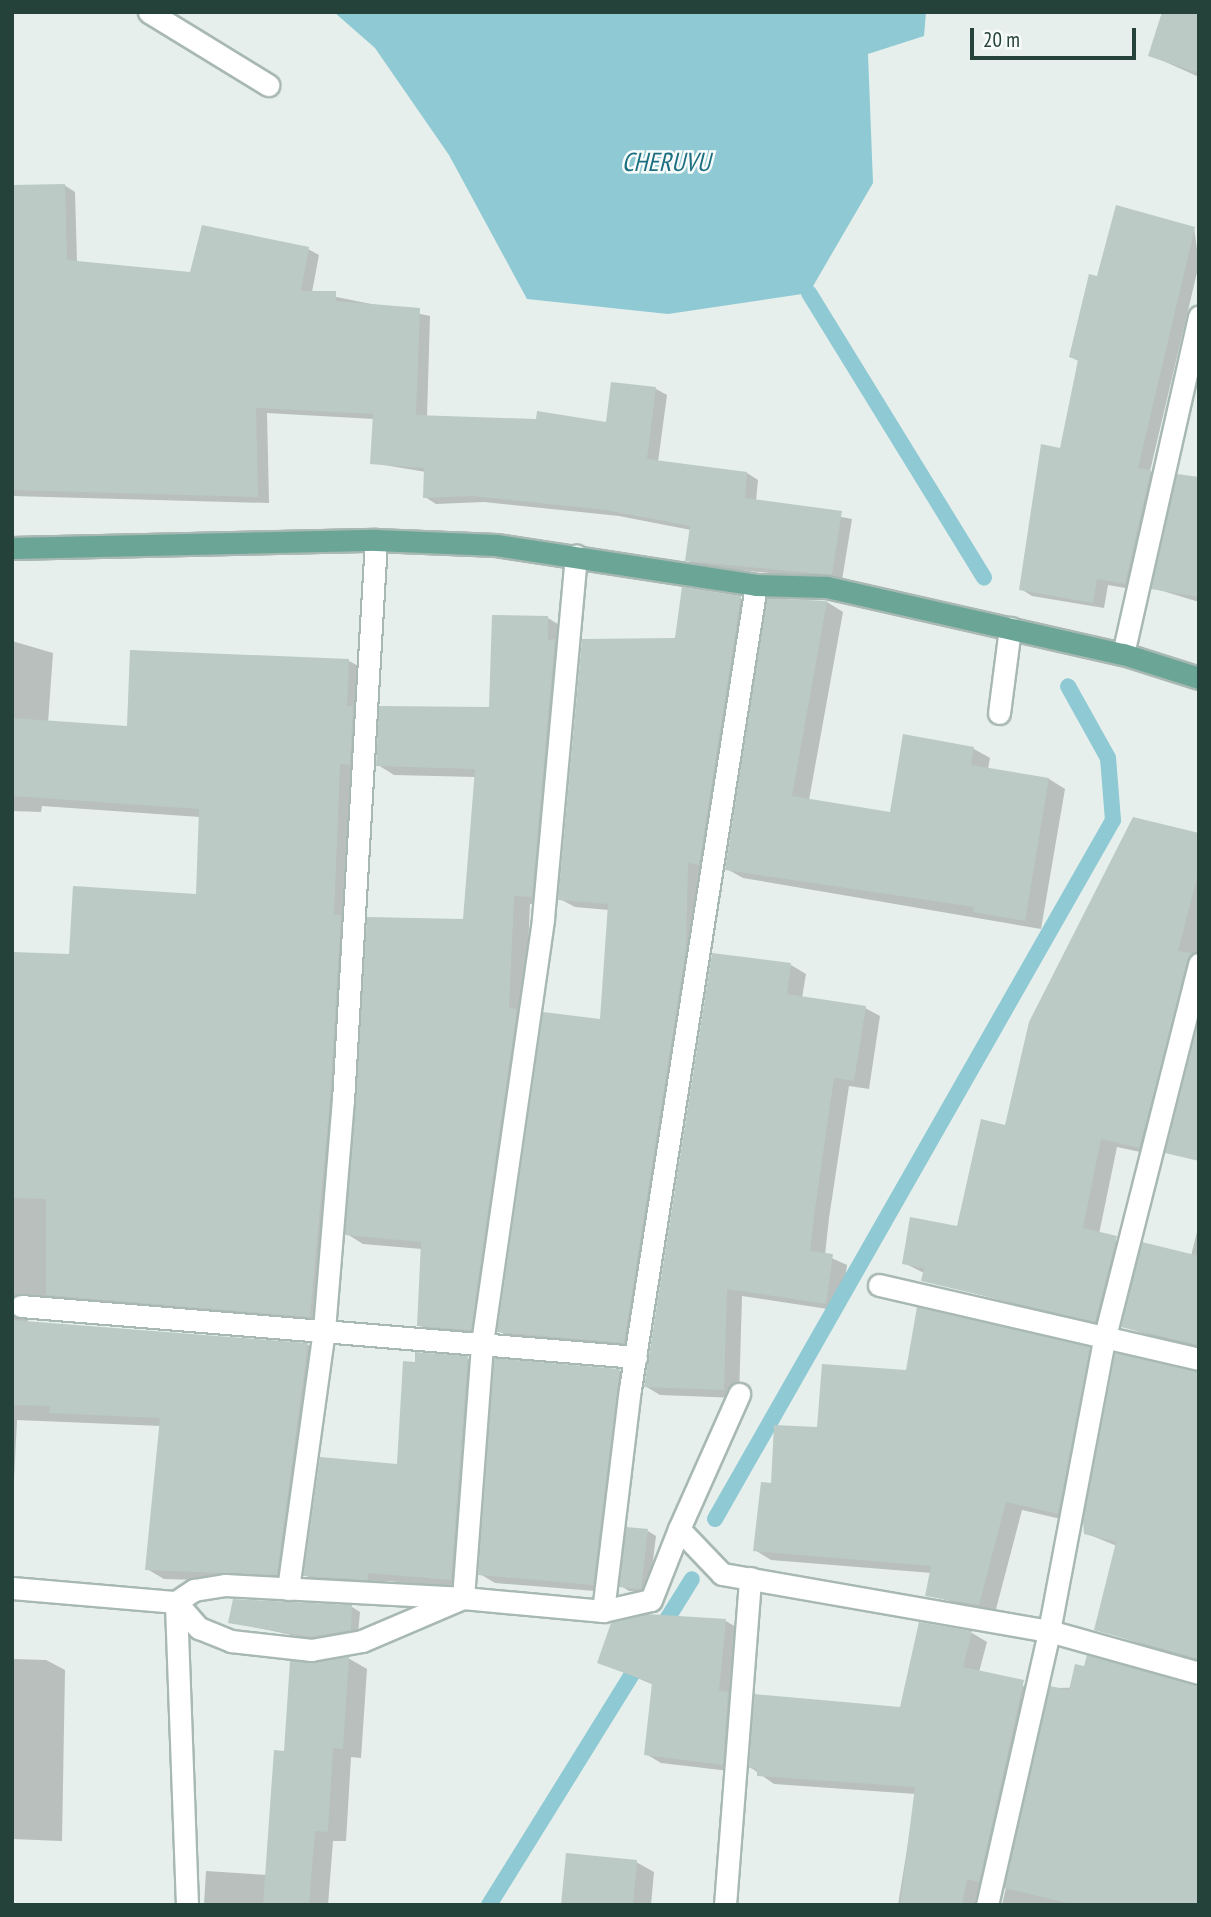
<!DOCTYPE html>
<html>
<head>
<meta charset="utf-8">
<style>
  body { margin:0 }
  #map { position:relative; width:1211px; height:1917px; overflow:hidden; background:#e6efeb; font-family:"PT Sans Narrow",sans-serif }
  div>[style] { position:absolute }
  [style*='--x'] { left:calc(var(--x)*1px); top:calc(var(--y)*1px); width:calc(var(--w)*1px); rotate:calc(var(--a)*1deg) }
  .water>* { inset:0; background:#8ec9d4 }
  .shadow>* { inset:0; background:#0003 }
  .stream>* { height:16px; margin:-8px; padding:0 8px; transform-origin:8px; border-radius:8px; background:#8ec9d4 }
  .building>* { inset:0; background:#bbcac4 }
  .roads { filter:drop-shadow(2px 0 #a8b8b2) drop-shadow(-2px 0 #a8b8b2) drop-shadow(0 2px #a8b8b2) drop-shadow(0 -2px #a8b8b2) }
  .minor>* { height:21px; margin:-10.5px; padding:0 10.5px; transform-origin:10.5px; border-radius:10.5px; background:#fff }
  .major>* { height:21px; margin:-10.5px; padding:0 10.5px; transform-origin:10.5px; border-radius:10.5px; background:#6aa596 }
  span { translate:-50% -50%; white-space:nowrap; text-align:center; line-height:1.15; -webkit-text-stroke:5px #f7fbf9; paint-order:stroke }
  .water-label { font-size:26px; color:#1c6f80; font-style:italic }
  .frame { position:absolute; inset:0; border:14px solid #24423a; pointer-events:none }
  .scale { position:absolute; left:970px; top:28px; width:166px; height:32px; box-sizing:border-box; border:4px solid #24423a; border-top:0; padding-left:9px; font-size:21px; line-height:24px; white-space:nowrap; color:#24423a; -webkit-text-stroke:5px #f7fbf9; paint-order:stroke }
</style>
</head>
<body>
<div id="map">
  <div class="water">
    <i style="clip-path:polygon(334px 12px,926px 12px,924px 36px,868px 54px,873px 183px,809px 293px,668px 314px,527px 299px,449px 155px,375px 48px)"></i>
  </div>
  <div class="shadow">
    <i style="clip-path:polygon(1199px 12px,1199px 77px,1150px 55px)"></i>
    <i style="clip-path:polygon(64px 185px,75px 192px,77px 262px,191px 274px,308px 249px,319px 255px,312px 292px,430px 316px,427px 417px,607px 424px,656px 389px,667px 395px,658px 462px,747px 473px,758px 480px,756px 501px,852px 519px,842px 580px,698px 566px,687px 560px,691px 530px,619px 516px,484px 502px,436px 504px,425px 497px,426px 472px,372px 463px,374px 419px,267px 413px,269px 503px,12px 496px,12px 269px)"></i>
    <i style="clip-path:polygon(1194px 228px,1199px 264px,1150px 471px,1162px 478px,1137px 590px,1108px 585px,1104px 608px,1032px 596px,1021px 589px,1062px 450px,1080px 362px,1071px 357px,1098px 278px)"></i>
    <i style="clip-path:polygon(1199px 479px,1199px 602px,1153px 588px)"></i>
    <i style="clip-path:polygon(740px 598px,756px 606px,639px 1351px,514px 1340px,499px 1331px,601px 1021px,609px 910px,575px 907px,560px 899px,676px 640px)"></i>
    <i style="clip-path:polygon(769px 600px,827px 602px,843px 612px,809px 800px,891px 814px,904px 736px,974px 749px,990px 758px,988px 769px,1049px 779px,1065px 789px,1041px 929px,743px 878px,727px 869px)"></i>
    <i style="clip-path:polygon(548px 618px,564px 628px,548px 906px,530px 904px,525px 1016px,487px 1339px,435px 1334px,419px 1325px,422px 1249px,363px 1244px,347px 1234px,464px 921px,476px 777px,394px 775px,378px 765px,491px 709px)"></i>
    <i style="clip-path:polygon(12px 641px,53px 653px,48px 723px,129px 728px,349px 661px,366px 670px,327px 1325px,24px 1316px,29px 1322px,308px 1345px,324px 1354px,293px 1583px,164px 1579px,147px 1569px,161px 1426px,17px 1420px,12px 1521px,12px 954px,71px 956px,197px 896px,200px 817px,42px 806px,41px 812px,12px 811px)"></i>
    <i style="clip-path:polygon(1199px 835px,1199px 943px,1150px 1154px,1117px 1147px,1099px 1234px,1130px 1247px,1111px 1329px,923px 1280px,924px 1273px,904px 1263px,959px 1228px,1006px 1127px)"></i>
    <i style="clip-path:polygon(791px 965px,806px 974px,802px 998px,865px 1008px,880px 1016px,869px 1089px,849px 1086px,829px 1218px,825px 1255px,847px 1265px,841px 1311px,742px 1296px,739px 1398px,660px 1395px,645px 1386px)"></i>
    <i style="clip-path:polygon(1199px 1224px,1199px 1350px,1123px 1327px,1175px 1319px)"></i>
    <i style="clip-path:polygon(1089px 1349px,1105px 1358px,1074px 1522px,1022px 1510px,995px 1613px,927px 1595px,932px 1573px,771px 1560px,755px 1550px,772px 1485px,819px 1428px)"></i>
    <i style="clip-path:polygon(467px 1358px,484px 1368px,468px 1588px,385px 1581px,385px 1588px,322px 1585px,305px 1575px,399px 1466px,417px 1363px)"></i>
    <i style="clip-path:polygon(619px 1371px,634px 1379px,608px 1592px,495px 1583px,480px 1574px)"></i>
    <i style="clip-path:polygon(1199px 1373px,1199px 1663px,1096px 1629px,1117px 1546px,1085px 1533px)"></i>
    <i style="clip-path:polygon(648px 1531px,656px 1536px,649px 1593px,629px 1591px,621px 1586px)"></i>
    <i style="clip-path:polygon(352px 1607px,360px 1612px,358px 1634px,320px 1641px,230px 1622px)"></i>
    <i style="clip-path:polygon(726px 1621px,741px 1630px,738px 1772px,661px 1763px,646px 1754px,654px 1685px,599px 1662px)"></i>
    <i style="clip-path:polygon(972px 1633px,987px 1642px,979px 1672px,1039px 1691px,991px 1905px,898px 1905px,916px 1794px,774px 1784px,750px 1767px,902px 1709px)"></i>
    <i style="clip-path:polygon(348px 1658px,367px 1669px,361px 1758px,351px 1757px,346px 1841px,333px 1841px,328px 1905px,204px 1905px,206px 1871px,267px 1875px,286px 1753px)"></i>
    <i style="clip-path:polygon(12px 1659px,46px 1660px,65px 1670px,62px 1841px,12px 1839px)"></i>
    <i style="clip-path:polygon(1199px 1686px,1199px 1905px,1002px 1905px,1051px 1688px)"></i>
    <i style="clip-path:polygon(636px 1862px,654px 1872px,651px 1905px,563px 1905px)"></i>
  </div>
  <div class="stream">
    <i style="--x:809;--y:293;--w:334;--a:58.4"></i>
    <i style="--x:715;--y:1519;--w:804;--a:-60.34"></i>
    <i style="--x:1113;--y:820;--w:62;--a:-94.6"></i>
    <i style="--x:1108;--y:758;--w:82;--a:-119.1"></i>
    <i style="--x:659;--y:1632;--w:62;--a:-58.1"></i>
    <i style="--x:489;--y:1905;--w:292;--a:-58.2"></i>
  </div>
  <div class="building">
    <i style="clip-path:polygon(1162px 12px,1199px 12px,1199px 73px,1148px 56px)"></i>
    <i style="clip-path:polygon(65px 184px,67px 260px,190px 272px,202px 225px,309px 247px,301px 291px,336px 291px,336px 301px,420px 308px,416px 415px,536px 419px,537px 411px,606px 422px,611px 382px,656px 387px,647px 459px,747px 472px,745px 498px,842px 511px,832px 575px,685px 561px,690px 526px,606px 510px,472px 496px,423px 498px,424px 468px,370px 464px,373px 414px,256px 408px,258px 497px,12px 490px,12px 185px)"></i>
    <i style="clip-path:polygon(1116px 205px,1195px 227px,1138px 468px,1151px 470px,1125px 584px,1097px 579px,1093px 603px,1019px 590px,1041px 444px,1060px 448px,1078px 360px,1069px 357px,1089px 274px,1097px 276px)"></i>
    <i style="clip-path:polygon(1177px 474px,1199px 477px,1199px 597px,1151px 589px)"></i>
    <i style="clip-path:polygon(682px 587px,741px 596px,699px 865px,688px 863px,686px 949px,624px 1343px,497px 1332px,543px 1012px,600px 1019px,608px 904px,558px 900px,582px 639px,675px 638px)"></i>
    <i style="clip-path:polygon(767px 598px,827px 601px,792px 796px,890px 812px,903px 734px,974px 747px,971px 765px,1049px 778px,1025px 921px,973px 912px,974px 907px,725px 870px)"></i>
    <i style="clip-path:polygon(492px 615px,548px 616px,548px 640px,555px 639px,532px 897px,514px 896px,509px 1008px,517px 1009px,471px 1330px,417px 1326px,421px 1242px,345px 1235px,367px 917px,463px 919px,475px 769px,376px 766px,379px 706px,489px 707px)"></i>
    <i style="clip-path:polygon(130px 650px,349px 659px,347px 706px,353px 706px,350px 765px,340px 764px,334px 915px,341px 915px,330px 1100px,310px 1317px,46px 1295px,46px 1199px,13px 1198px,12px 952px,69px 954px,73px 886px,196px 894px,199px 809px,12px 796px,12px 718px,127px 726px)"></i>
    <i style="clip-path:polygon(1133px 817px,1199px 833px,1199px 870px,1178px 951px,1192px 953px,1139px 1148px,1101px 1139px,1083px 1228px,1117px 1236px,1095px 1322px,921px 1281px,924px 1268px,902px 1264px,910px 1217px,957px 1226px,981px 1119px,1005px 1125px,1029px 1022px)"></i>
    <i style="clip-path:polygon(712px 953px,791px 963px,787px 994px,866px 1006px,854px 1081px,834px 1078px,815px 1209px,810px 1251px,833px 1254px,826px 1304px,727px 1289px,724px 1390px,644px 1387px)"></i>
    <i style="clip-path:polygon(1199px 1019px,1199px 1161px,1165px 1153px)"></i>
    <i style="clip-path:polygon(1142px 1242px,1199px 1256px,1199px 1345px,1121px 1327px)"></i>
    <i style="clip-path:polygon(917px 1307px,1090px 1347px,1058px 1514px,1006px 1502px,979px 1605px,925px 1596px,931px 1566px,753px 1551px,761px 1482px,771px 1483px,774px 1425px,817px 1427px,822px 1364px,906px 1370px)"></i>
    <i style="clip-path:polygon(12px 1320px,308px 1343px,277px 1575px,145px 1570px,160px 1418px,49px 1413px,50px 1406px,12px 1405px)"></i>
    <i style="clip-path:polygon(415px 1352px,468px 1356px,451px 1580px,368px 1573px,368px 1580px,303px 1576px,320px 1457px,397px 1464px,403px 1361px,415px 1362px)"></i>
    <i style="clip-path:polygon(1115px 1353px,1199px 1372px,1199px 1659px,1094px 1630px,1116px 1542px,1084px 1534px,1083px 1520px)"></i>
    <i style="clip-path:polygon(494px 1358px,620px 1369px,593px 1585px,478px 1575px)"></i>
    <i style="clip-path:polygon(626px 1527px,648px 1529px,641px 1589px,619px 1587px)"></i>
    <i style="clip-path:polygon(233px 1599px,352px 1605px,351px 1630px,311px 1637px,228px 1623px)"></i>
    <i style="clip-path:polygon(647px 1614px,726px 1619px,719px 1691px,728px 1692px,723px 1765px,644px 1755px,652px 1683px,597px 1663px,611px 1623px)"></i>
    <i style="clip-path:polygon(919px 1622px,972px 1631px,963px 1667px,1024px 1680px,979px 1882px,967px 1879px,962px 1905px,900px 1905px,915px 1787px,757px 1776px,757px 1769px,749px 1768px,754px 1694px,900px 1707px)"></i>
    <i style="clip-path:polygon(1087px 1655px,1199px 1686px,1199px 1905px,1076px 1905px,1004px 1888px,1050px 1686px,1069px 1690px,1075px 1664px,1084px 1666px)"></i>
    <i style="clip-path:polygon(349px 1657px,343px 1749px,333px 1748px,328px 1832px,315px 1831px,309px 1905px,263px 1905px,274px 1750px,284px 1751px,290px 1661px)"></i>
    <i style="clip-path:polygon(566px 1853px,637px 1860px,633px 1905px,561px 1905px)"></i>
  </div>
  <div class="roads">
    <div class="minor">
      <i style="--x:149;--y:12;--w:140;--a:31.5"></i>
      <i style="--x:1123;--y:654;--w:346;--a:-77.3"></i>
      <i style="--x:999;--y:713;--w:86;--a:-82.6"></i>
      <i style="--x:879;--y:1285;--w:328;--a:13"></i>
      <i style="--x:21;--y:1306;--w:617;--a:4.74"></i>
      <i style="--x:679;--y:1529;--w:148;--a:-66"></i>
      <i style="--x:12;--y:1588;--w:165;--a:4.9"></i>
      <i style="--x:176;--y:1602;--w:35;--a:49"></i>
      <i style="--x:199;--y:1628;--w:35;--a:22"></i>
      <i style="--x:231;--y:1641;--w:81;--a:6.4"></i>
      <i style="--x:311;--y:1650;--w:52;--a:-10"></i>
      <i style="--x:362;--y:1641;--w:110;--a:-23.1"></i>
      <i style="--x:463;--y:1598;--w:141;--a:5.3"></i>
      <i style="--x:603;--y:1611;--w:49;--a:-12.9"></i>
      <i style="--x:651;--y:1600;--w:76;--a:-68.5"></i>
      <i style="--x:679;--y:1529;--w:62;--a:46.3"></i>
      <i style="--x:722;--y:1574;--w:332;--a:9.9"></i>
      <i style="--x:1049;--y:1631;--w:156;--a:15.6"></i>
      <i style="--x:288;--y:1589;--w:261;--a:-82.1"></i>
      <i style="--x:324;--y:1330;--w:230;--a:-85.3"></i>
      <i style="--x:343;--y:1101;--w:562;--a:-86.63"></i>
      <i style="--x:603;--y:1611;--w:224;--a:-83.1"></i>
      <i style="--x:630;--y:1389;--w:814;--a:-81.09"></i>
      <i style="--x:187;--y:1905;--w:303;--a:-92.1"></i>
      <i style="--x:176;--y:1602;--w:22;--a:-34"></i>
      <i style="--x:194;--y:1590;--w:32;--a:-9"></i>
      <i style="--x:226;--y:1585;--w:237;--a:3.1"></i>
      <i style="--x:463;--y:1598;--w:256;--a:-85.7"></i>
      <i style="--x:482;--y:1343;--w:429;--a:-81.8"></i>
      <i style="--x:543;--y:918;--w:364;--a:-84.8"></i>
      <i style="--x:725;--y:1905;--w:328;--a:-85.6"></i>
      <i style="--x:987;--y:1905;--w:281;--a:-77.2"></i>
      <i style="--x:1049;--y:1631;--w:300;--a:-79.3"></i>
      <i style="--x:1105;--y:1336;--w:384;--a:-75.8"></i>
    </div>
    <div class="major">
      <i style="--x:12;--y:548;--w:364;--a:-1.3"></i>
      <i style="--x:376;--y:540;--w:120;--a:2.4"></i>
      <i style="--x:496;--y:545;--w:263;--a:8.7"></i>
      <i style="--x:756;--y:585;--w:71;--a:1.6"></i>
      <i style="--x:827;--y:587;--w:303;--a:12.8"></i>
      <i style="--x:1123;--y:654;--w:80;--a:17.5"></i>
    </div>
  </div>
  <div class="water-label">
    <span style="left:666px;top:162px">CHERUVU</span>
  </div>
  <div class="frame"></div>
  <div class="scale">20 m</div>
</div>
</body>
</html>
